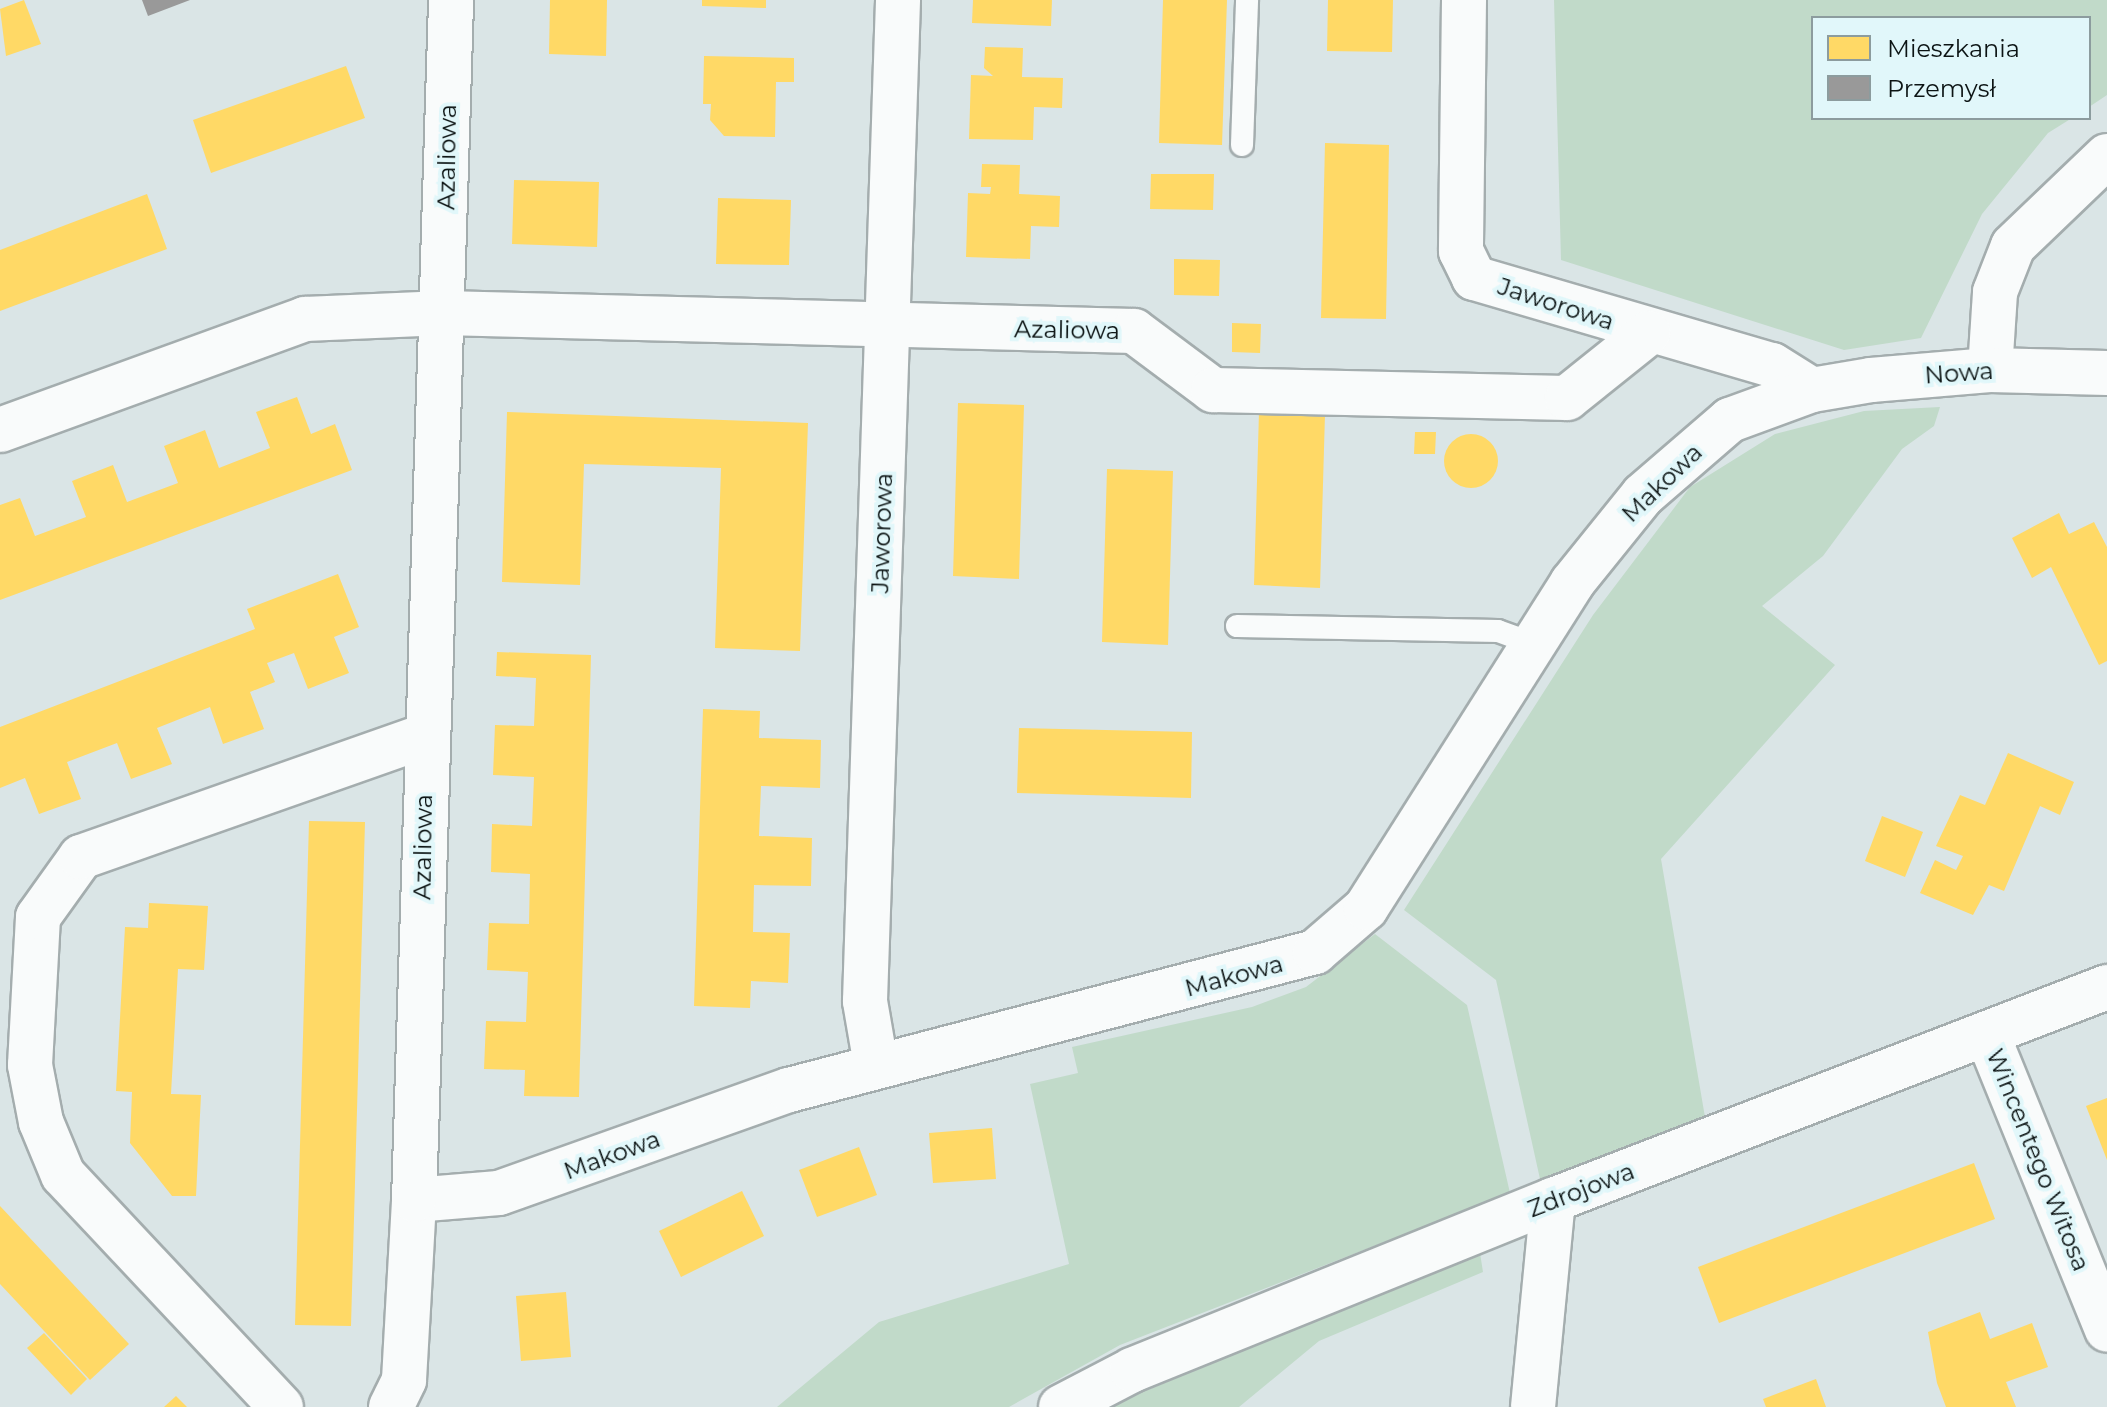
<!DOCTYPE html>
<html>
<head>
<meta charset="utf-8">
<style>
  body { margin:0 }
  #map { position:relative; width:2107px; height:1407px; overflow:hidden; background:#dae5e6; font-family:Montserrat,sans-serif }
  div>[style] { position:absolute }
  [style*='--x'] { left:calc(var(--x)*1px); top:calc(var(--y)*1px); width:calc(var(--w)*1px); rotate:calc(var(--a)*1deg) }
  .green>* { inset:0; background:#c1dac9 }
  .homes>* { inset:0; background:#ffd966 }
  .round { border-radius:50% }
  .industry>* { inset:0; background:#999 }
  .roads { filter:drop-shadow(2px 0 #a4adae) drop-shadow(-2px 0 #a4adae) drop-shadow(0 2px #a4adae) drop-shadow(0 -2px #a4adae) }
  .service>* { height:22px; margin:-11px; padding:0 11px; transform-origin:11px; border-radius:11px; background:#f9fbfb }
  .minor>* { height:44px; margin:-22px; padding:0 22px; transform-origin:22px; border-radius:22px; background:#f9fbfb }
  span { translate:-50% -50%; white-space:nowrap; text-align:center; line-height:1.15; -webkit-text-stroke:8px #e1f7fa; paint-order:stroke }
  .street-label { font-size:24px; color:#0c1414 }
  .legend { position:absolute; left:1811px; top:16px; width:280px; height:104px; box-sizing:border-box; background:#e1f7fa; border:2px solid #8c9c9e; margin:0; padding:10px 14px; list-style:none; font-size:24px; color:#0c1414 }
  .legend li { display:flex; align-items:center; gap:16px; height:40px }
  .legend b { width:40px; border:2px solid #8c9c9e }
</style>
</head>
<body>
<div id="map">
  <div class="green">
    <i style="clip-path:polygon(1554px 0,2107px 0,2107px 95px,2089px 107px,2089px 18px,1813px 18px,1813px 118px,2072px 118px,2048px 133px,1982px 214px,1921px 338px,1844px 350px,1561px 260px)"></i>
    <i style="clip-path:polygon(1940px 407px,1934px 426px,1902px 449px,1823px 556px,1762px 606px,1835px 665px,1661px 859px,1706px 1123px,1540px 1179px,1496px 980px,1404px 910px,1593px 615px,1690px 487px,1775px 434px,1864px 411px)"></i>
    <i style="clip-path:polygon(1375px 934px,1467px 1005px,1510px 1193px,1120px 1345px,1009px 1407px,777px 1407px,879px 1322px,1069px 1264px,1030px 1084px,1078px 1073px,1072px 1047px,1252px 1007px,1306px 987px)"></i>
    <i style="clip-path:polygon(1480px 1253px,1483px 1272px,1319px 1341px,1239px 1407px,1106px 1407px)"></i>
  </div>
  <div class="homes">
    <i style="clip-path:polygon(24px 0,41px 44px,6px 56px,0 9px)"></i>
    <i style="clip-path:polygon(550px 0,607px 0,606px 56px,549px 54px)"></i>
    <i style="clip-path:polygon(702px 0,766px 0,766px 8px,702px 6px)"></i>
    <i style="clip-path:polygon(973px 0,1052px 0,1051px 26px,972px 23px)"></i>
    <i style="clip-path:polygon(1163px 0,1227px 0,1222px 145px,1159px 143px)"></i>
    <i style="clip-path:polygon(1328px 0,1393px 0,1392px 52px,1327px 51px)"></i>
    <i style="clip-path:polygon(985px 47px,1023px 48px,1022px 77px,1063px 78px,1062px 108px,1034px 107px,1033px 140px,969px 139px,971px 75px,993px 76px,984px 68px)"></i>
    <i style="clip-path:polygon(704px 56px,794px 58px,794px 82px,776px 82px,775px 137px,724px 136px,710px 120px,711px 104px,703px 104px)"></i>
    <i style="clip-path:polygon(346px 66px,365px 118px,211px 173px,193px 120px)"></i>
    <i style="clip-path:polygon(1325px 143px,1389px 145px,1386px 319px,1321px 318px)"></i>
    <i style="clip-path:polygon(982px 164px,1020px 165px,1019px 194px,1060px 196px,1059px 227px,1031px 226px,1030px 259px,966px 257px,968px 193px,990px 194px,991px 187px,981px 187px)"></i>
    <i style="clip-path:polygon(1151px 174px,1214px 174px,1213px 210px,1150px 209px)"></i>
    <i style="clip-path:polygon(514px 180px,599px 182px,597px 247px,512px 244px)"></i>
    <i style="clip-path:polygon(147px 194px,167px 249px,0 311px,0 250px)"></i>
    <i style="clip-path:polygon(718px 198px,791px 200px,789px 265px,716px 264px)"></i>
    <i style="clip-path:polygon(1174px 259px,1220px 260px,1219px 296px,1174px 295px)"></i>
    <i style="clip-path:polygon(1232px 323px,1261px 324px,1260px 353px,1232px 352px)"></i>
    <i style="clip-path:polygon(297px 397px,311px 434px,335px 424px,352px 470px,0 600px,0 505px,20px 498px,35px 536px,86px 517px,72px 481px,113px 465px,127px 502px,178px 483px,164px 446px,205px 430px,219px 468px,270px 448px,256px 412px)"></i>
    <i style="clip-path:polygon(958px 403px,1024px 405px,1019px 579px,953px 576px)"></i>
    <i style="clip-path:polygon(507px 412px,808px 423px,800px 651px,715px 648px,721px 468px,584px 464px,580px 585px,502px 582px)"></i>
    <i style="clip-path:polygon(1259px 412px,1325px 414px,1320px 588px,1254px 585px)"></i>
    <i style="clip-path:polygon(1415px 432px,1436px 432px,1435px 454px,1414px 454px)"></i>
    <i class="round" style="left:1444px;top:434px;width:54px;height:54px"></i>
    <i style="clip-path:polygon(1107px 469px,1173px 471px,1168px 645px,1102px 642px)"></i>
    <i style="clip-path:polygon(2059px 513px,2069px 534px,2094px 522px,2107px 547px,2107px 661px,2099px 665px,2051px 567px,2032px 578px,2012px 538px)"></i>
    <i style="clip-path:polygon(338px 574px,359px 627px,334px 637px,349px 673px,308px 689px,294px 653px,267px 663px,275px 682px,250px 692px,264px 729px,223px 744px,210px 707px,157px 728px,172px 764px,131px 779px,117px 743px,67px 762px,81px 799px,39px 814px,25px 778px,0 788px,0 727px,255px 629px,247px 609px)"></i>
    <i style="clip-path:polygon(497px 652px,591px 655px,579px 1097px,524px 1096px,525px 1070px,484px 1069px,486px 1021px,526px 1022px,528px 972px,487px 970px,489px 923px,529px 924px,530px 874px,491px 872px,492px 824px,532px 826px,534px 777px,493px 775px,495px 725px,534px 726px,536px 678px,496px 676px)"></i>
    <i style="clip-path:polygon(703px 709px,760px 711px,759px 738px,821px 740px,820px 788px,761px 786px,759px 836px,812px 838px,811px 886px,754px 885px,753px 932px,790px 933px,789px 959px,788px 983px,751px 981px,750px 1008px,694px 1006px)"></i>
    <i style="clip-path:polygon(1019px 728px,1192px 732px,1191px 798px,1017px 793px)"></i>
    <i style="clip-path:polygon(2008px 753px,2074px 782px,2060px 815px,2040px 806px,2004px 891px,1989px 885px,1973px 915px,1920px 893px,1935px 860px,1956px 870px,1963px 856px,1936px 846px,1960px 795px,1985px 805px)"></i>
    <i style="clip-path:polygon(1882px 816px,1923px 832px,1905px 877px,1865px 861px)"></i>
    <i style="clip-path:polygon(309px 821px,365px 822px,351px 1326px,295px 1325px)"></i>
    <i style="clip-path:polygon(149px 903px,208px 906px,204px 970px,178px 969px,171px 1094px,201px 1095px,196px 1196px,172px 1196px,130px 1143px,132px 1092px,116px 1091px,125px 927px,148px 928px)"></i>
    <i style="clip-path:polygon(2107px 1098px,2107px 1160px,2086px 1106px)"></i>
    <i style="clip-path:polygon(992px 1128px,996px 1179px,933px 1183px,929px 1133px)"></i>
    <i style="clip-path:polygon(859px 1147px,877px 1195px,817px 1217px,799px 1170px)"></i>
    <i style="clip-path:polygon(1974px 1163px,1995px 1219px,1719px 1323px,1698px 1267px)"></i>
    <i style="clip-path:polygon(742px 1191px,764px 1236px,681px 1277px,659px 1231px)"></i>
    <i style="clip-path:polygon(0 1206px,129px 1344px,90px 1380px,0 1284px)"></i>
    <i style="clip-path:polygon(566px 1292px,571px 1357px,521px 1361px,516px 1296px)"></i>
    <i style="clip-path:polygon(1980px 1312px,1990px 1339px,2032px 1323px,2048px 1367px,2006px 1382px,2016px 1407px,1946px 1407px,1937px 1383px,1928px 1332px)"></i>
    <i style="clip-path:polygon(44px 1333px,87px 1379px,71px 1395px,27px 1348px)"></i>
    <i style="clip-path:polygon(1816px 1379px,1826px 1407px,1766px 1407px,1763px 1399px)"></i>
    <i style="clip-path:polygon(176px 1396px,187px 1407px,164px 1407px)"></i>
  </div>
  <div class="industry">
    <i style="clip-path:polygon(142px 0,190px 0,148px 16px)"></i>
  </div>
  <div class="roads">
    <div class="service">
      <i style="--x:1242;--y:145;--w:145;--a:-88"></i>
      <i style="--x:1237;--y:626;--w:261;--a:1.1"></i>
      <i style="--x:1498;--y:631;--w:37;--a:20"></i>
    </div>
    <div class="minor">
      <i style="--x:1464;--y:0;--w:251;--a:90.7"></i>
      <i style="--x:1461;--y:251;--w:30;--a:64"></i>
      <i style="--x:1474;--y:278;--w:310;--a:16.3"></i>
      <i style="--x:1772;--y:365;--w:47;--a:32"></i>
      <i style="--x:1990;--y:370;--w:78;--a:-86.3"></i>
      <i style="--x:1995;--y:292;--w:49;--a:-68.6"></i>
      <i style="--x:2013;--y:246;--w:130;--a:-43.8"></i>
      <i style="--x:0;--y:430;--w:325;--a:-20"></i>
      <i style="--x:305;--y:319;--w:139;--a:-2.5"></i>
      <i style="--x:444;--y:313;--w:690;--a:1.49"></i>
      <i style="--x:1134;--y:331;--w:99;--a:36.8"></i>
      <i style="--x:1213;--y:390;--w:354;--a:1.3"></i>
      <i style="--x:1567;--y:398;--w:104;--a:-38.7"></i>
      <i style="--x:1987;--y:1034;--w:319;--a:67.9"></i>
      <i style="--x:876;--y:1065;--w:65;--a:-99.8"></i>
      <i style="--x:865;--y:1001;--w:1002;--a:-88.11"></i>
      <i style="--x:414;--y:1200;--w:85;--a:-4.7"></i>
      <i style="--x:499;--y:1193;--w:308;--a:-19.6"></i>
      <i style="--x:789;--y:1090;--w:544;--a:-14.7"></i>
      <i style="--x:1315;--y:952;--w:67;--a:-40.8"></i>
      <i style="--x:1366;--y:908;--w:385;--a:-57.6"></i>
      <i style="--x:1572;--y:583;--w:113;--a:-51.1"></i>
      <i style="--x:1643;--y:495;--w:115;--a:-40.8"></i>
      <i style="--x:1730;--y:420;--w:87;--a:-20.1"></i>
      <i style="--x:1812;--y:390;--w:60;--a:-9.6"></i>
      <i style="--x:1871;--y:380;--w:119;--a:-4.8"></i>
      <i style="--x:1990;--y:370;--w:117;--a:1.5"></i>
      <i style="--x:281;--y:1407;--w:318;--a:-133.2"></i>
      <i style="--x:63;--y:1175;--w:57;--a:-112.5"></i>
      <i style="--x:41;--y:1122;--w:58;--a:-100.9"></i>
      <i style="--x:30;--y:1065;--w:148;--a:-86.9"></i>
      <i style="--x:38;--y:917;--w:74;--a:-54.4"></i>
      <i style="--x:81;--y:857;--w:365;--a:-19.4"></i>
      <i style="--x:391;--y:1407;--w:30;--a:-64"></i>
      <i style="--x:404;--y:1380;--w:180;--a:-86.8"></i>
      <i style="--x:414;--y:1200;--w:1201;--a:-88.23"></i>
      <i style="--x:1061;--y:1407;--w:80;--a:-27.5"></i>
      <i style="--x:1132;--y:1370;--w:454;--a:-22"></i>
      <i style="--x:1553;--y:1200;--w:594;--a:-21.03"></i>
      <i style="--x:1533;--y:1407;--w:208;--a:-84.5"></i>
    </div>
  </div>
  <div class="street-label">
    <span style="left:447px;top:157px;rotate:-89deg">Azaliowa</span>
    <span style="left:1556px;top:304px;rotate:18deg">Jaworowa</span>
    <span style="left:1067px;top:330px;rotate:1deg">Azaliowa</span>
    <span style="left:1959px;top:373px;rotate:-4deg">Nowa</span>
    <span style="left:1662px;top:483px;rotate:-44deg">Makowa</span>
    <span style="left:882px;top:533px;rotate:-88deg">Jaworowa</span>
    <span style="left:423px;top:847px;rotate:-89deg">Azaliowa</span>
    <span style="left:1234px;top:976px;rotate:-15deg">Makowa</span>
    <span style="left:612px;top:1155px;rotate:-20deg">Makowa</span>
    <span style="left:2038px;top:1160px;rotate:68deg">Wincentego Witosa</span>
    <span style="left:1581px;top:1190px;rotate:-21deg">Zdrojowa</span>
  </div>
  <ul class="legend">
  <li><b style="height:22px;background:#ffd966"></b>Mieszkania</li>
  <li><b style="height:22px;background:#999"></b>Przemysł</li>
  </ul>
</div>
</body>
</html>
